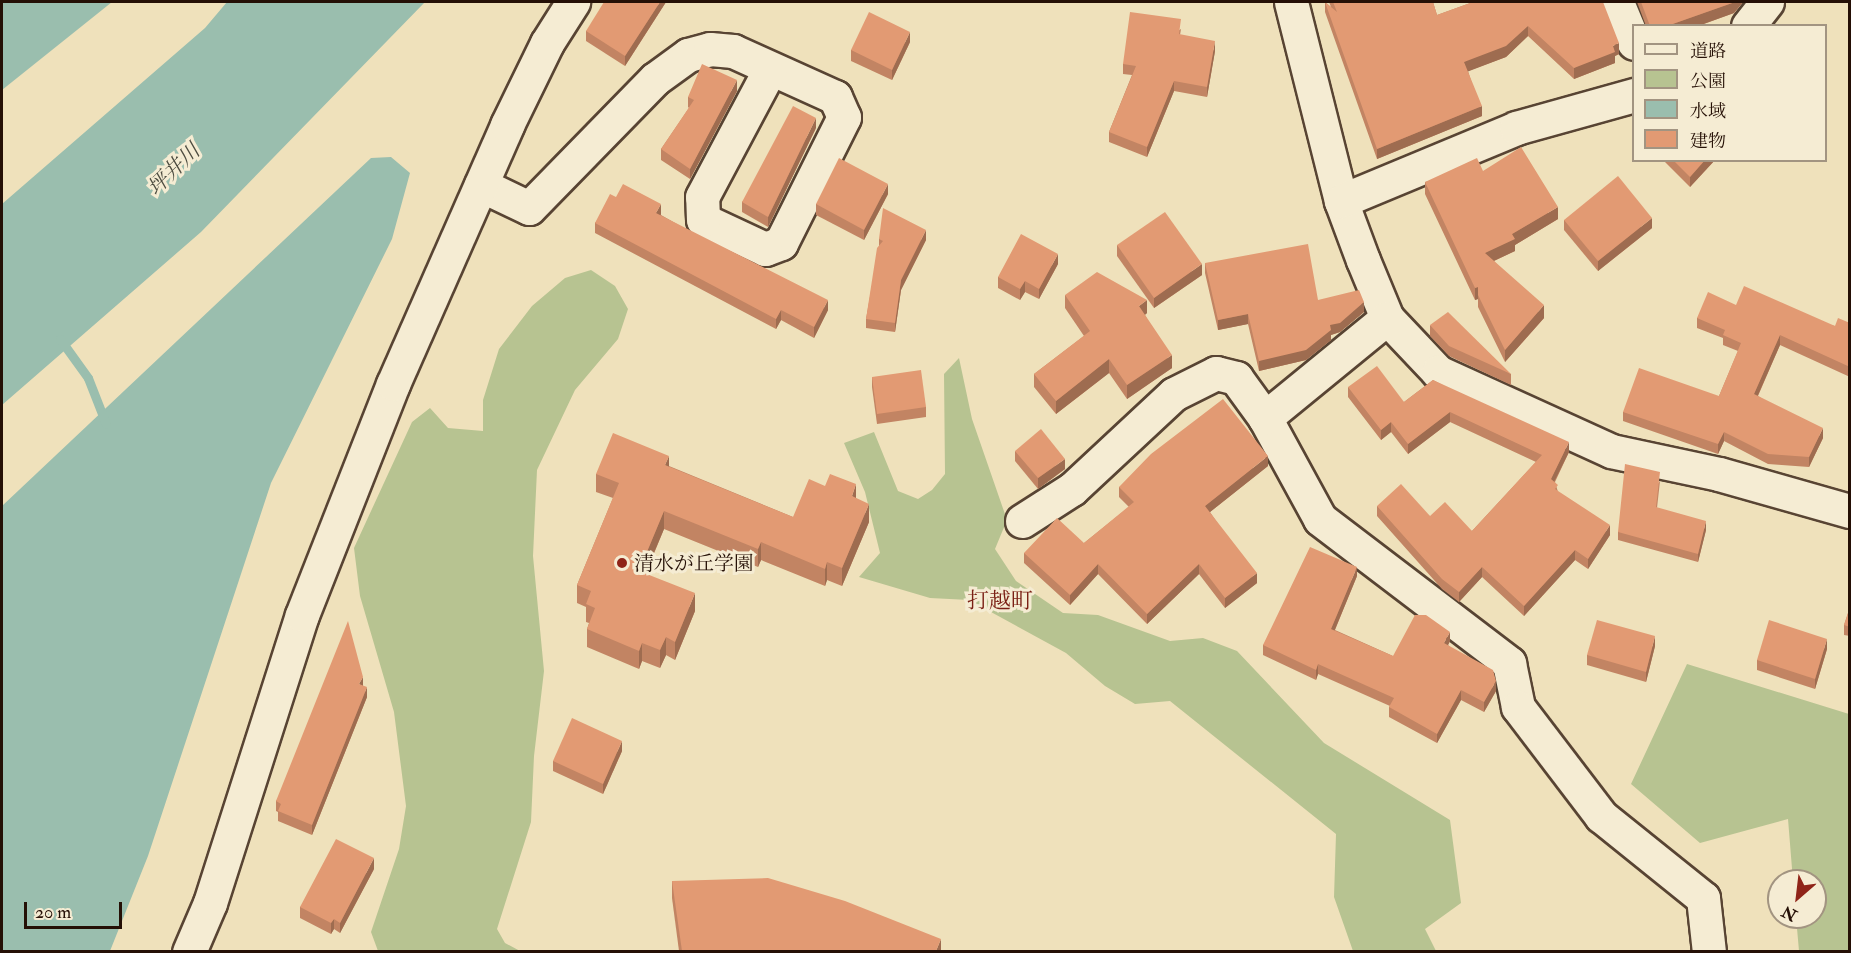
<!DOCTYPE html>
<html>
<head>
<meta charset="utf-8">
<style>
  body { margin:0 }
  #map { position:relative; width:1851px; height:953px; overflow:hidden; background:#efe1bb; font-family:"IM FELL Double Pica","Noto Serif JP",serif }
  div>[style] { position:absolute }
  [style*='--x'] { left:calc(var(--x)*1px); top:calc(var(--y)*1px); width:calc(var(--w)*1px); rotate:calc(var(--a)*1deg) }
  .green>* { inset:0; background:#b7c391 }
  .water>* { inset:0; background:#9abeae }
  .stream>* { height:9px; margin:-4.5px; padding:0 4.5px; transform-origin:4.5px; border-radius:4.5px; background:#9abeae }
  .roads { filter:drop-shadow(2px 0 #584433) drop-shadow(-2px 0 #584433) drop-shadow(0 2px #584433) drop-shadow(0 -2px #584433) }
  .minor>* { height:33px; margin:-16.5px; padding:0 16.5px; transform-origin:16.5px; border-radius:16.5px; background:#f5ecd3 }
  .wall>* { inset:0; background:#c28463 }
  .shaded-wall>* { inset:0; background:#9e6c50 }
  .building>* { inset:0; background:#e29a73 }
  .dots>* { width:16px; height:16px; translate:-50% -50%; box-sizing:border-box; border:3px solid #f5ecd3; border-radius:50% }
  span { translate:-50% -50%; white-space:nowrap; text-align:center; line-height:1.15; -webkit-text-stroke:6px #f5ecd3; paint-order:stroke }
  .poi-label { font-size:20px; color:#251006 }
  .left { translate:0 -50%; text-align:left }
  .water-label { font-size:21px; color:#4e4d41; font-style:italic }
  .quarter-label { font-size:22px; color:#7a1f14 }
  .frame { position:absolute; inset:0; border:3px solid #251006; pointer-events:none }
  .legend { position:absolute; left:1632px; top:24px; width:195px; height:138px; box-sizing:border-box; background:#f5ecd3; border:2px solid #a29481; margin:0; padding:8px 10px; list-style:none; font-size:18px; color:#251006 }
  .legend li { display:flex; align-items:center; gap:12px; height:30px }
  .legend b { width:30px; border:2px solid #a29481 }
  .north { position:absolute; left:1767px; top:869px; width:60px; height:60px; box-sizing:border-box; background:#f5ecd3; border:2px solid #a29481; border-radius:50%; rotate:208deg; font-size:16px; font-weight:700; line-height:24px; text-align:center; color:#251006 }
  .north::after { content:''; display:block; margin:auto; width:21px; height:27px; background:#8f2418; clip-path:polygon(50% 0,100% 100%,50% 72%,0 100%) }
  .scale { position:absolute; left:24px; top:902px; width:98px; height:27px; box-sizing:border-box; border:3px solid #251006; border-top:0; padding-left:8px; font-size:18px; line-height:21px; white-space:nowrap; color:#251006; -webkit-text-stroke:4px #f5ecd3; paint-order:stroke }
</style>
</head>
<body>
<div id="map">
  <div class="green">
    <i style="clip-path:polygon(591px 270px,615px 286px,628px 309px,618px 339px,575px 390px,537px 470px,533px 556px,544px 671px,534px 756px,531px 822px,497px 929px,505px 943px,520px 951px,378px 951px,371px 932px,399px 849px,406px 806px,394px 712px,360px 596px,354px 548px,412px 422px,430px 408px,448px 428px,483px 431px,483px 400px,499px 349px,532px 306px,565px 278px)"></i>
    <i style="clip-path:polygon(959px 358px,972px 419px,1007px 520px,995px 549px,1016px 581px,1063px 613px,1098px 615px,1170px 641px,1203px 638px,1237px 651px,1324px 743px,1450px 820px,1461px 903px,1425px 929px,1436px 951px,1353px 951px,1334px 897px,1336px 834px,1170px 701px,1135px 704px,1105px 686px,1066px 653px,969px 600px,930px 598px,859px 577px,880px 553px,865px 492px,844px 443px,874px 432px,898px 491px,918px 499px,932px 490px,945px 474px,944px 374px)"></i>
    <i style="clip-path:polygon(1687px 664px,1849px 714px,1849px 951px,1799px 951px,1796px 917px,1815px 917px,1815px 881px,1793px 881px,1788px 819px,1700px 843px,1631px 784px)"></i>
  </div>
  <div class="water">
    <i style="clip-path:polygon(2px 2px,112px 2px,2px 90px)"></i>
    <i style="clip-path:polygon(227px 2px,425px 2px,201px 232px,2px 405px,2px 204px,205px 28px)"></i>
    <i style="clip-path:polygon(391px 157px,410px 173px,392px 239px,271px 483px,148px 856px,110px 951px,2px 951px,2px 506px,371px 158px)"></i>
  </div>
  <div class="stream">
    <i style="--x:60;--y:339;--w:48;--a:54.3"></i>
    <i style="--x:88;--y:378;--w:49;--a:68.6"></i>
  </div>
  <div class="roads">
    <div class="minor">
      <i style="--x:1291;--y:2;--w:205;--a:75.9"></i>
      <i style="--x:1341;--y:201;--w:63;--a:69.6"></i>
      <i style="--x:1363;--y:260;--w:63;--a:67.5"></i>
      <i style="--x:1387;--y:318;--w:74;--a:46.6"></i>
      <i style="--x:1438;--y:372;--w:190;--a:24.5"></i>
      <i style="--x:1611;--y:451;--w:110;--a:12"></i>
      <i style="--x:1719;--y:474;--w:136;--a:15.8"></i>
      <i style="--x:1617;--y:2;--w:44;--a:67.5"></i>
      <i style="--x:1748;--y:26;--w:31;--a:-52"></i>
      <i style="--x:481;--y:185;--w:53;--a:25.6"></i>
      <i style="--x:529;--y:208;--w:180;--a:-45.7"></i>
      <i style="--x:655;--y:79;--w:41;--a:-36"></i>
      <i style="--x:688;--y:55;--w:23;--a:-15"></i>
      <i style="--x:710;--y:49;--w:23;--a:5"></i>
      <i style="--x:733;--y:51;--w:112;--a:24.3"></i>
      <i style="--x:835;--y:97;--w:22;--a:66"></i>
      <i style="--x:844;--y:117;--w:141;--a:116.6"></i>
      <i style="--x:781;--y:243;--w:17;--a:159"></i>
      <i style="--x:765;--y:249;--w:68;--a:-154.9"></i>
      <i style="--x:703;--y:220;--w:23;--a:-92"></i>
      <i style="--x:702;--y:197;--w:145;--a:-62"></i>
      <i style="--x:1341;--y:201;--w:190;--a:-22.6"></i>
      <i style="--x:1516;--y:128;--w:123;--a:-15.6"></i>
      <i style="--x:1387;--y:318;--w:158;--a:140.7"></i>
      <i style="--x:1265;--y:418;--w:115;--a:61.4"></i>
      <i style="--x:1320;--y:519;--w:238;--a:37.3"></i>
      <i style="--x:1509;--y:663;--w:45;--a:78.4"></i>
      <i style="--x:1518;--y:707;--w:137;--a:52.7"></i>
      <i style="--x:1601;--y:816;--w:131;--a:38.8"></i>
      <i style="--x:1703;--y:898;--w:54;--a:83.7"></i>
      <i style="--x:1022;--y:521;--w:59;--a:-32.6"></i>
      <i style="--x:1072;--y:489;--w:139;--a:-43"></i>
      <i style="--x:1174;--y:394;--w:47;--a:-26.6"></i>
      <i style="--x:1216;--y:373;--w:21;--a:14"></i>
      <i style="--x:1236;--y:378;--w:49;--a:54.1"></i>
      <i style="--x:189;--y:952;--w:53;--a:-66.8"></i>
      <i style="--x:210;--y:903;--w:302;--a:-72.3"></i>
      <i style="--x:302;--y:615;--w:248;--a:-68.5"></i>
      <i style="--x:393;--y:384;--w:283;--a:-66.2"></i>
      <i style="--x:507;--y:125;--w:91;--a:-64"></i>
      <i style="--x:547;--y:43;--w:49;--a:-57.6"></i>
    </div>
  </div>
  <div class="wall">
    <i style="clip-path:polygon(666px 2px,625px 66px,586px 41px,586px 31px)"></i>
    <i style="clip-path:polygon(1325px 2px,1331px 7px,1329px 2px,1433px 2px,1437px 15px,1473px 2px,1619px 54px,1615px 56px,1615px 63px,1574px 79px,1528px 36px,1506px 57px,1468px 71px,1482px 116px,1377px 159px,1325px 12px)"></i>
    <i style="clip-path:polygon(1637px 2px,1743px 2px,1734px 13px,1698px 26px,1646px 26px)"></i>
    <i style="clip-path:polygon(1181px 29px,1180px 35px,1215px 51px,1207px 97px,1174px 91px,1147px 157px,1109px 142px,1109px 132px,1132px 75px,1123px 74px,1123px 64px)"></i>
    <i style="clip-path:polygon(910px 42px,892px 80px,851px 61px,851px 50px)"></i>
    <i style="clip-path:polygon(737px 91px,690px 179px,661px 160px,661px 149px,689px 108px,688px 107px,688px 97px)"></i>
    <i style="clip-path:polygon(816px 128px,768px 227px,742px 212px,742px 202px)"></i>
    <i style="clip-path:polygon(1663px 160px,1715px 160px,1690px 187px)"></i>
    <i style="clip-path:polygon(1483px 171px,1558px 219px,1515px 245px,1515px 251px,1494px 261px,1544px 318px,1505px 362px,1478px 307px,1478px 299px,1475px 300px,1425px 194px,1425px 182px)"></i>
    <i style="clip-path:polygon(888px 194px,864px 240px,816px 215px,816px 204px)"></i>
    <i style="clip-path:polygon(616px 197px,661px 214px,661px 215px,828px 310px,814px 338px,781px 320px,776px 329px,595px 233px,595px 223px)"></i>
    <i style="clip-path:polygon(1564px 220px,1652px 228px,1598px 271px,1564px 230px)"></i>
    <i style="clip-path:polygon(879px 239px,926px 240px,901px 290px,895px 332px,866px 328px,866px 319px,879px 246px)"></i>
    <i style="clip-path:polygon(1117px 245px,1202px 275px,1154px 308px,1117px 256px)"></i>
    <i style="clip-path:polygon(1205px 263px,1318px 300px,1364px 312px,1340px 332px,1331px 335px,1331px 340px,1306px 360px,1259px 371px,1248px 324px,1218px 330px,1205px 273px)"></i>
    <i style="clip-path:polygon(1058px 264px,1039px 299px,1025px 292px,1020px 300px,998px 288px,998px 277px)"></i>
    <i style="clip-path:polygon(1065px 295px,1147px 313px,1145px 315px,1172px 368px,1127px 399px,1109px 373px,1056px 414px,1034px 387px,1034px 374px,1084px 336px,1065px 308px)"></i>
    <i style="clip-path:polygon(1736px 305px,1835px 326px,1850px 323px,1850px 377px,1780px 345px,1758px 396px,1823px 438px,1809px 467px,1768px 464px,1724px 441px,1718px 454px,1623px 421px,1623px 412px,1719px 396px,1738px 351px,1723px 345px,1723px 338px,1697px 328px,1697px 318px)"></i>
    <i style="clip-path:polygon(1430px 325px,1511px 374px,1511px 385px,1449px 356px,1430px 336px)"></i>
    <i style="clip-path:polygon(872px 377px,926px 407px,926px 417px,877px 424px,872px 387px)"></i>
    <i style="clip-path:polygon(1433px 380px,1569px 452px,1555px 482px,1558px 492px,1610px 535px,1588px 569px,1575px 560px,1524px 616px,1482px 577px,1459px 602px,1442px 589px,1377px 516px,1377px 506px,1430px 516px,1472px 531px,1536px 462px,1450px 422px,1408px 454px,1391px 432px,1381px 440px,1348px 397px,1348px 387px,1404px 402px)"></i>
    <i style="clip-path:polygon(1015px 451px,1065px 469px,1038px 489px,1015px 461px)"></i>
    <i style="clip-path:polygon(669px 466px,793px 517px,856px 498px,869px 522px,842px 586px,827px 580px,825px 586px,761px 560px,758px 567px,664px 529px,646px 573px,695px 611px,675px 660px,666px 655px,660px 668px,642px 661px,639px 669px,587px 647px,587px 629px,589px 623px,586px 622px,586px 607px,577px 603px,577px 585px,613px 498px,596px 492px,596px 474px)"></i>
    <i style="clip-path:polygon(1268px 466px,1210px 512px,1257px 583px,1225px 608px,1199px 574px,1147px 624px,1098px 574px,1070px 605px,1024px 563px,1024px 553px,1084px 543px,1129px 507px,1119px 497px,1119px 487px)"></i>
    <i style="clip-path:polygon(1660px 481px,1657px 508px,1706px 530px,1698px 562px,1618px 540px,1618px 532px)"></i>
    <i style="clip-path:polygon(1357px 576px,1335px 630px,1393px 656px,1450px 641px,1448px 645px,1496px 691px,1484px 712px,1461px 700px,1437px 743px,1389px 717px,1389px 707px,1390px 706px,1318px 674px,1316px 680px,1263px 655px,1263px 645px)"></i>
    <i style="clip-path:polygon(1850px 607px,1850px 636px,1844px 635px,1844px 625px)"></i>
    <i style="clip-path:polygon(1655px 646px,1646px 682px,1587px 665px,1587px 655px)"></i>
    <i style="clip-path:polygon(1827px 649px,1815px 689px,1757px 670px,1757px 660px)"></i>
    <i style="clip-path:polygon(363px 686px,367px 697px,312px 835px,278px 821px,278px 812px,276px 811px,276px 801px)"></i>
    <i style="clip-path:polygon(622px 751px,603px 794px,553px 771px,553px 761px)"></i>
    <i style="clip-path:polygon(374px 869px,340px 933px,334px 929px,331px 934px,300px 918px,300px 907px)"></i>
    <i style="clip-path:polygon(672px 881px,941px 951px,679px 951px,672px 898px)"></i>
  </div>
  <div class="shaded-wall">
    <i style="clip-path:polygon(660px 2px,666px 2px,625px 66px,625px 56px)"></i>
    <i style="clip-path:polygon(1735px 2px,1743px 2px,1734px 13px,1698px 26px,1667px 26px)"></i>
    <i style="clip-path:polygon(1528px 26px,1528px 36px,1506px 57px,1464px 73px,1464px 62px)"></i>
    <i style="clip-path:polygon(910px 32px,910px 42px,892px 80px,892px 70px)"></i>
    <i style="clip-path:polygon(1215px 41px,1215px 51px,1207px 97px,1207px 87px)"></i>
    <i style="clip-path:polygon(1619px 43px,1619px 54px,1615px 56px,1615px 63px,1574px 79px,1574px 68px,1613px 46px)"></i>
    <i style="clip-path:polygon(737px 80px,737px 91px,690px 179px,690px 169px)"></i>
    <i style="clip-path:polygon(1174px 81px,1174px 91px,1147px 157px,1147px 147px)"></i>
    <i style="clip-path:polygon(1482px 106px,1482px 116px,1377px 159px,1377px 149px)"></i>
    <i style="clip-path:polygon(816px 118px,816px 128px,768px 227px,768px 217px)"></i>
    <i style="clip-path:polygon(1705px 160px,1715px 160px,1690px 187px,1690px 177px)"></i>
    <i style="clip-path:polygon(888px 184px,888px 194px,864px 240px,864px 230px)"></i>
    <i style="clip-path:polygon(661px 204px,661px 214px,656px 223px,656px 213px)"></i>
    <i style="clip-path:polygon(1558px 207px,1558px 219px,1515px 245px,1515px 251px,1485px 265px,1485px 253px,1512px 234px)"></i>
    <i style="clip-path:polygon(1652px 218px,1652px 228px,1598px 271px,1598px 261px)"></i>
    <i style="clip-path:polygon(926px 230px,926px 240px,901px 290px,895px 332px,895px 323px,901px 280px)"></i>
    <i style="clip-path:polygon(1058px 254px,1058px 264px,1039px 299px,1039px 289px)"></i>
    <i style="clip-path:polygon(1202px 264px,1202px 275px,1154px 308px,1154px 298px)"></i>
    <i style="clip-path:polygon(1025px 281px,1025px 292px,1020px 300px,1020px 289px)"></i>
    <i style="clip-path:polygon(1478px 287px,1478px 299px,1475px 300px,1475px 288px)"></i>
    <i style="clip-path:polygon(828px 300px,828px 310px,814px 338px,814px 327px)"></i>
    <i style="clip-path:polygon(1147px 300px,1147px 313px,1139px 319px,1139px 306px)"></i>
    <i style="clip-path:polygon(1364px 302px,1364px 312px,1340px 332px,1331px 335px,1331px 340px,1306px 360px,1259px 371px,1259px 361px,1330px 325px)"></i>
    <i style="clip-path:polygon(1544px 305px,1544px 318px,1505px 362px,1505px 350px)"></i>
    <i style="clip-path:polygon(781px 310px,781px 320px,776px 329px,776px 319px)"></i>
    <i style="clip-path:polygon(1248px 314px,1248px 324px,1218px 330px,1218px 320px)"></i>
    <i style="clip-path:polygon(1780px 335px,1780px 345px,1754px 404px,1754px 394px)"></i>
    <i style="clip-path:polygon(1172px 355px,1172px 368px,1127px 399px,1127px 385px)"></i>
    <i style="clip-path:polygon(1109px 359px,1109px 373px,1056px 414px,1056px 401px)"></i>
    <i style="clip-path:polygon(1450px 412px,1450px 422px,1408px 454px,1408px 444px)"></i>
    <i style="clip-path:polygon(1391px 422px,1391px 432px,1381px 440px,1381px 430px)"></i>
    <i style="clip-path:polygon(1823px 428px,1823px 438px,1809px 467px,1809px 457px)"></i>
    <i style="clip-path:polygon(1724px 432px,1724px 441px,1718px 454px,1718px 444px)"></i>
    <i style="clip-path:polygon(1569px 442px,1569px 452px,1551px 488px,1551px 479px)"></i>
    <i style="clip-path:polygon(669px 456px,669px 474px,665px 465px)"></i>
    <i style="clip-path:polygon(1268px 456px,1268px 466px,1205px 516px,1205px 506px)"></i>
    <i style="clip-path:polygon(1065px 459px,1065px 469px,1038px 489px,1038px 478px)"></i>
    <i style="clip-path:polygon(856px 484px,856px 502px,852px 496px)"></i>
    <i style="clip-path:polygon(869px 504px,869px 522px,842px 586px,842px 568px)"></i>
    <i style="clip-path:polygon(664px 511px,664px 529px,639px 588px,639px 571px)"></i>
    <i style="clip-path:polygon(1706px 521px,1706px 530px,1698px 562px,1698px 554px)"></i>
    <i style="clip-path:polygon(1610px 525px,1610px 535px,1588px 569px,1588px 559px)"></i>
    <i style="clip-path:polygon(761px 542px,761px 560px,758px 567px,758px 549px)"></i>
    <i style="clip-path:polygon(1575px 550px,1575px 560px,1524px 616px,1524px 606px)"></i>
    <i style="clip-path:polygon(827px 562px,827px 580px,825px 586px,825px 569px)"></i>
    <i style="clip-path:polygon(1098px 564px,1098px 574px,1070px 605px,1070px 595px)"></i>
    <i style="clip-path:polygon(1199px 564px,1199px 574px,1147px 624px,1147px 614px)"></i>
    <i style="clip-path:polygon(1357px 567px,1357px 576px,1331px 639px,1331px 629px)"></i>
    <i style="clip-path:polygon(1482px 567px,1482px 577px,1459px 602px,1459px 592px)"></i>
    <i style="clip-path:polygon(1257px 573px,1257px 583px,1225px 608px,1225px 598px)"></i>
    <i style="clip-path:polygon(695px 593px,695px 611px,675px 660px,675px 642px)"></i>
    <i style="clip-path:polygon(1450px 632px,1450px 641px,1444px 653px,1444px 643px)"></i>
    <i style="clip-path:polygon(1655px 636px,1655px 646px,1646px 682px,1646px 672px)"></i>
    <i style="clip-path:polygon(666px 637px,666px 655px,660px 668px,660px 650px)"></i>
    <i style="clip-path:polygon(1827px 639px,1827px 649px,1815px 689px,1815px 679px)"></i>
    <i style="clip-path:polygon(642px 643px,642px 661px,639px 669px,639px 651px)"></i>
    <i style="clip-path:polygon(1318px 664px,1318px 674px,1316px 680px,1316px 670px)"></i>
    <i style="clip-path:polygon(363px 677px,363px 687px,359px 684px)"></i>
    <i style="clip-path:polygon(1496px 681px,1496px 691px,1484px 712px,1484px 702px)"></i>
    <i style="clip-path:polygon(367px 687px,367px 697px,312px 835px,312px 825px)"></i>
    <i style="clip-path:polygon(1461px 690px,1461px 700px,1437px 743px,1437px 734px)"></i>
    <i style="clip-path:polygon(622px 741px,622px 751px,603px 794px,603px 784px)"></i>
    <i style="clip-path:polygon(374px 858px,374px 869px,340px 933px,340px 923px)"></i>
    <i style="clip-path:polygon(334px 919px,334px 929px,331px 934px,331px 923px)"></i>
    <i style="clip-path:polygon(941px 939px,941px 951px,936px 951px)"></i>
  </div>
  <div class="building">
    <i style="clip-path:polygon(604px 2px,660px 2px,625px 56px,586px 31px)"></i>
    <i style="clip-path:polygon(1325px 2px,1337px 12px,1333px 2px,1433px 2px,1437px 15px,1473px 2px,1603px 2px,1619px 43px,1613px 46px,1615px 52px,1574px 68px,1528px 26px,1506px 46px,1464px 62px,1482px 106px,1377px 149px)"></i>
    <i style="clip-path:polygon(1641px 2px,1735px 2px,1667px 26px,1650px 26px)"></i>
    <i style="clip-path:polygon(869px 12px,910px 32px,892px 70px,851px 50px)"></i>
    <i style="clip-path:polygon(1130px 12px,1181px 19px,1179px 34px,1215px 41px,1207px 87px,1174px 81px,1147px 147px,1109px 132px,1136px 66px,1123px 64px)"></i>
    <i style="clip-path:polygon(702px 64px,737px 80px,690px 169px,661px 149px,694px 100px,688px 97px)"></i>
    <i style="clip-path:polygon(793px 106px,816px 118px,768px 217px,742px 202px)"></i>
    <i style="clip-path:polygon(1521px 147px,1558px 207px,1512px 234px,1515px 239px,1485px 253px,1544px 305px,1505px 350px,1478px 295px,1478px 287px,1475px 288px,1425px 182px,1477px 158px,1483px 171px)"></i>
    <i style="clip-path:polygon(839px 158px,888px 184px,864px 230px,816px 204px)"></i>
    <i style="clip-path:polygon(1673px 160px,1705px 160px,1690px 177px)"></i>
    <i style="clip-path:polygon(1618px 176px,1652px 218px,1598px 261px,1564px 220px)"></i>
    <i style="clip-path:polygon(623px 184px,661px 204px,656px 213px,828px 300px,814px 327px,781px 310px,776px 319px,595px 223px,610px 194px,616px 197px)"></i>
    <i style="clip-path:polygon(883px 208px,926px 230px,901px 280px,895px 323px,866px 319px,877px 248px,883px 241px,879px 239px)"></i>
    <i style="clip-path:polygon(1165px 212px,1202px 264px,1154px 298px,1117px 245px)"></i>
    <i style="clip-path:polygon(1021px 234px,1058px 254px,1039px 289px,1025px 281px,1020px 289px,998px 277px)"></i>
    <i style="clip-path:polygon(1308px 244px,1318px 300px,1359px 290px,1364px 302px,1340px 323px,1330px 325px,1331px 330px,1306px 350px,1259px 361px,1248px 314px,1218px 320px,1205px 263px)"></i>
    <i style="clip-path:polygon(1097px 272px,1147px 300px,1139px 306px,1172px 355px,1127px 385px,1109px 359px,1056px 401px,1034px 374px,1090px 331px,1065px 295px)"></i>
    <i style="clip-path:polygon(1744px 286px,1835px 326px,1838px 318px,1850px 323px,1850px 367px,1780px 335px,1754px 394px,1823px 428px,1809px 457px,1768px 454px,1724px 432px,1718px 444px,1623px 412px,1639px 368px,1719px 396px,1741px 343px,1723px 335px,1725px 330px,1697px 318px,1708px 292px,1736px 305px)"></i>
    <i style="clip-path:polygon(1448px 312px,1511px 374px,1449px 346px,1430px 325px)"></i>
    <i style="clip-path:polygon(1377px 366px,1404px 402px,1433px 380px,1569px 442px,1551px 479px,1558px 485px,1555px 489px,1610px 525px,1588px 559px,1575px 550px,1524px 606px,1482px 567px,1459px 592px,1442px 579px,1377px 506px,1401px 484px,1430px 516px,1445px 502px,1472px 531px,1542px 455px,1450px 412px,1408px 444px,1391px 422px,1381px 430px,1348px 387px)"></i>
    <i style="clip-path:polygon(921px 370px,926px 407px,877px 414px,872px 377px)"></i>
    <i style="clip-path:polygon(1223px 399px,1268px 456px,1205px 506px,1257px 573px,1225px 598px,1199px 564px,1147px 614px,1098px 564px,1070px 595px,1024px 553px,1057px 518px,1084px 543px,1134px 502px,1119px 487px,1151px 454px)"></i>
    <i style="clip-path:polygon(1041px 429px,1065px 459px,1038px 478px,1015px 451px)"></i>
    <i style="clip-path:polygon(613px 433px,669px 456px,665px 465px,793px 517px,809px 479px,825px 486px,830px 474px,856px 484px,852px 496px,869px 504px,842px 568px,827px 562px,825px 569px,761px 542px,758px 549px,664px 511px,639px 571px,695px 593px,675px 642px,666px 637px,660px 650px,642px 643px,639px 651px,587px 629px,595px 608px,586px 604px,591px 591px,577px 585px,619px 483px,596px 474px)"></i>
    <i style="clip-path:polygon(1625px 464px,1660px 472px,1656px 507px,1706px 521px,1698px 554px,1618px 532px)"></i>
    <i style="clip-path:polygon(1310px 547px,1357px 567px,1331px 629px,1393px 656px,1415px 615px,1426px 615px,1450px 632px,1444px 643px,1493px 670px,1496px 681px,1484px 702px,1461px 690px,1437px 734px,1389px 707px,1394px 698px,1318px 664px,1316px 670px,1263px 645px)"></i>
    <i style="clip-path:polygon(1850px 607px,1850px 627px,1844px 625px)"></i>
    <i style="clip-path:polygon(1597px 620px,1655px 636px,1646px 672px,1587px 655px)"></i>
    <i style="clip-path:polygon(1769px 620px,1827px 639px,1815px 679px,1757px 660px)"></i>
    <i style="clip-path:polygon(348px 621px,363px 677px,359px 684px,367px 687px,312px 825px,278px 811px,281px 804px,276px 801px)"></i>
    <i style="clip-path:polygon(572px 718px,622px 741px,603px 784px,553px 761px)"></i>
    <i style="clip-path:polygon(336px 839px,374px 858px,340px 923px,334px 919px,331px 923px,300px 907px)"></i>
    <i style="clip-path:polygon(768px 878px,845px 901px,941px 939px,936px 951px,682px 951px,672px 881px)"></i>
  </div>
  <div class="dots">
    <i style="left:622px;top:563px;background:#8f2418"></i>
  </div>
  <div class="poi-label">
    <span class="left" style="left:634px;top:563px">清水が丘学園</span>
  </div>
  <div class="water-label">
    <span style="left:174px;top:170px;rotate:-44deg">坪井川</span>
  </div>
  <div class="quarter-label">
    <span style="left:1000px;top:602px">打越町</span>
  </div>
  <div class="frame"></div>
  <ul class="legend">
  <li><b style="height:8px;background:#f5ecd3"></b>道路</li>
  <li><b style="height:16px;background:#b7c391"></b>公園</li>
  <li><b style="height:16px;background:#9abeae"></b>水域</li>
  <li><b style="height:16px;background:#e29a73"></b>建物</li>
  </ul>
  <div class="north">N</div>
  <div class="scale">20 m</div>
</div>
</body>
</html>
